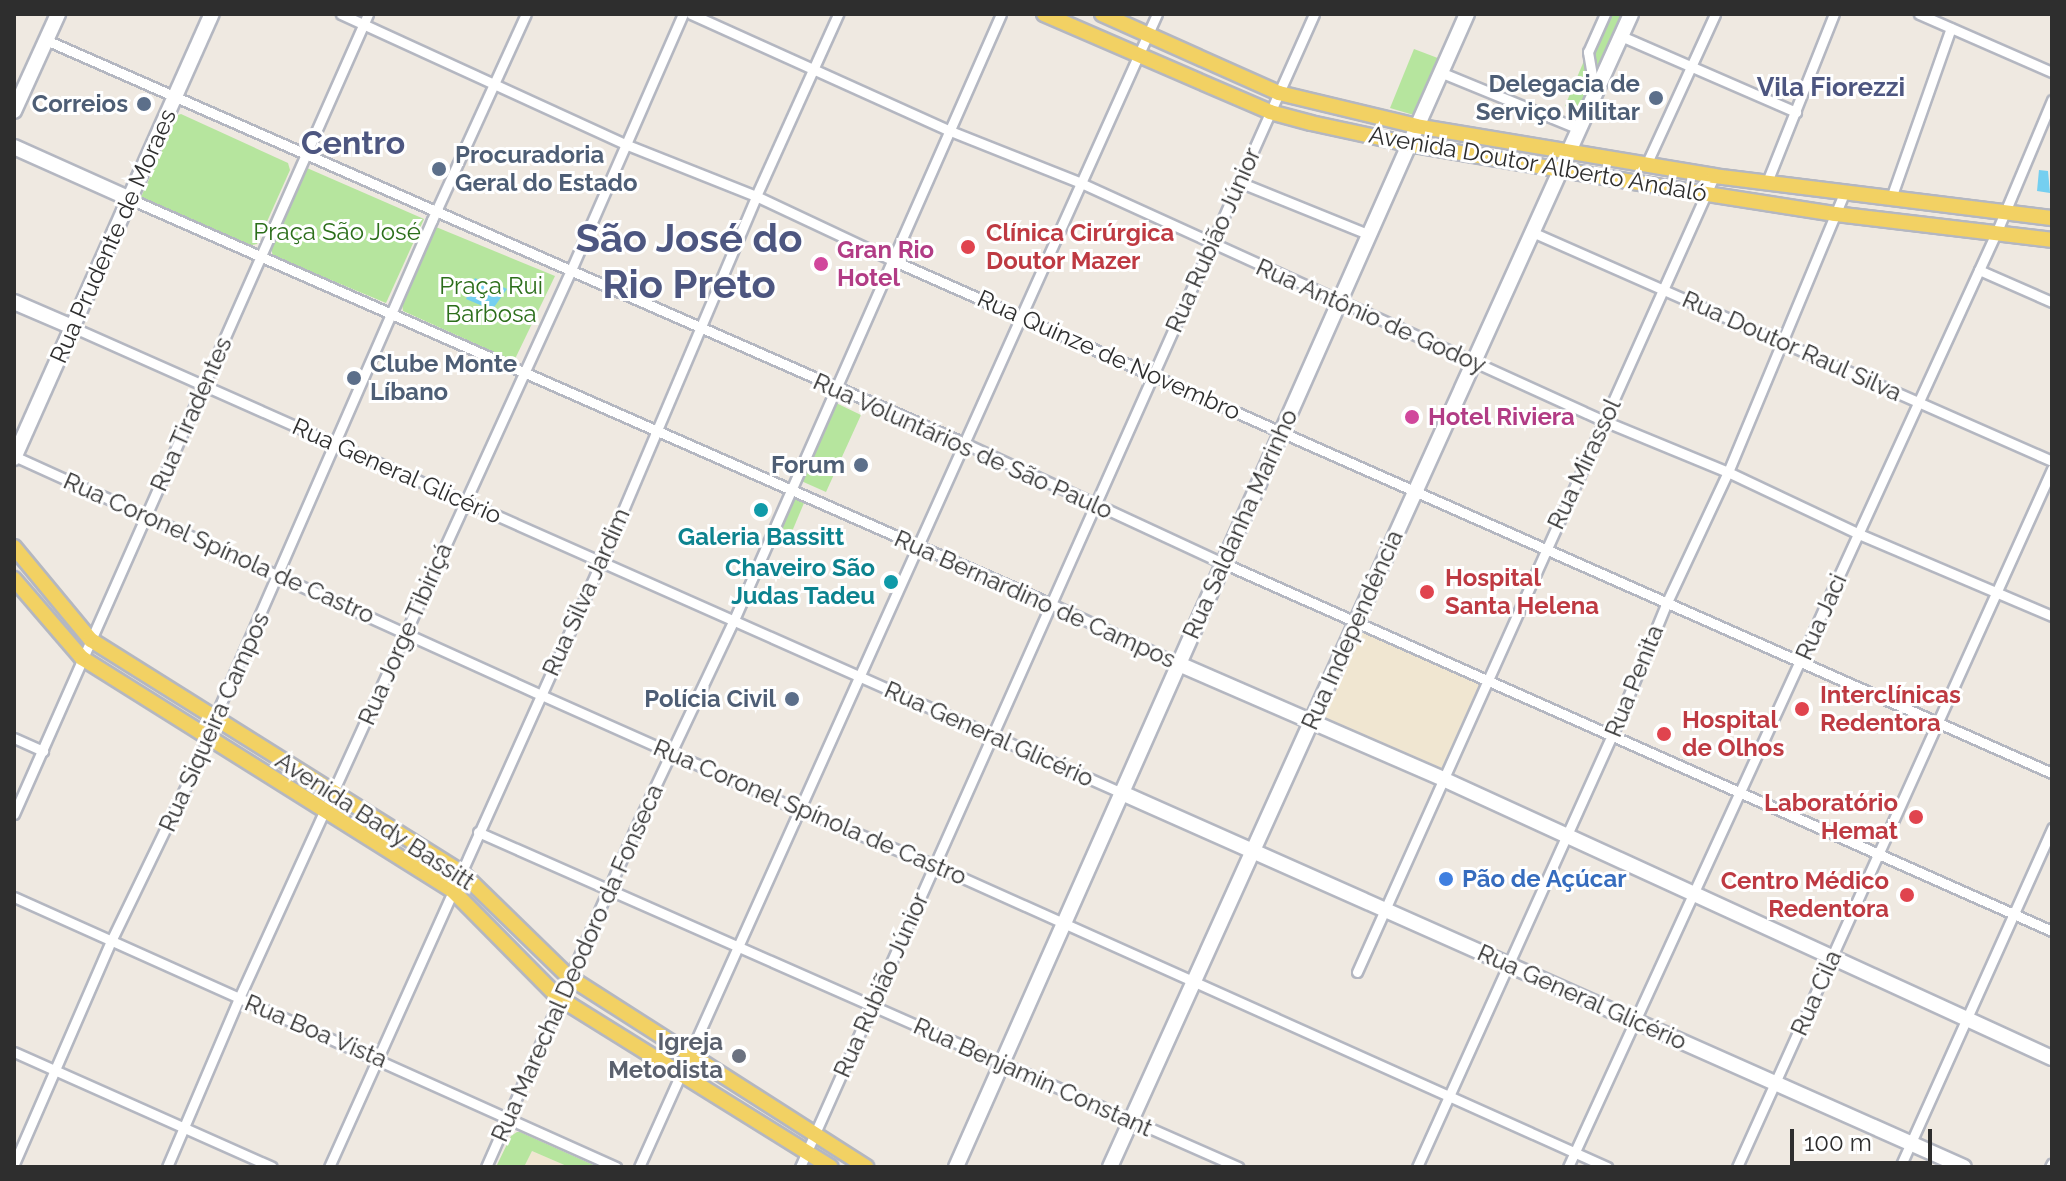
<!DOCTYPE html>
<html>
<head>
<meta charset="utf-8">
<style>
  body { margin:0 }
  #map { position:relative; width:2066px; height:1181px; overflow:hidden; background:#efe9e1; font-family:Raleway,sans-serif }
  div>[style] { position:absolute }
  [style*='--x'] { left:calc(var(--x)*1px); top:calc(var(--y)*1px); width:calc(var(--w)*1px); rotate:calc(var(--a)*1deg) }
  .education>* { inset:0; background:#f0e6d1 }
  .green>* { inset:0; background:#b6e59e }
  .water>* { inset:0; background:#75cff0 }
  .roads { filter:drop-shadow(2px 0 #b4b7c1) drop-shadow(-2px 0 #b4b7c1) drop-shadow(0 2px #b4b7c1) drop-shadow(0 -2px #b4b7c1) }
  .street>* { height:9px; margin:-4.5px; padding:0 4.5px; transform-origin:4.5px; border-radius:4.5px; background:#fff }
  .secondary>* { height:14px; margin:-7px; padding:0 7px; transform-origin:7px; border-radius:7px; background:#fff }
  .primary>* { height:14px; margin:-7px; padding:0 7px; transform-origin:7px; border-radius:7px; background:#f2d163 }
  .dots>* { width:22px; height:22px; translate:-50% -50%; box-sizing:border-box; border:4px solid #fff; border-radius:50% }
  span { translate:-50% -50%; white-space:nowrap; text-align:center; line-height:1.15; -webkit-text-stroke:6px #fff; paint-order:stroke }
  .service-label { font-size:24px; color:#4e5e75; font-weight:700 }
  .right { translate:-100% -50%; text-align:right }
  .left { translate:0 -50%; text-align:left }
  .street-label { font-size:24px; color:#2e2e2e }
  .park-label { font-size:24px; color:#2c6e1b }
  .health-label { font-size:24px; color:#be3a42; font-weight:700 }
  .hotel-label { font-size:24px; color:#b23c85; font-weight:700 }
  .culture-label { font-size:24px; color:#0d838f; font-weight:700 }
  .shop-label { font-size:24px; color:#366cbe; font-weight:700 }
  .worship-label { font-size:24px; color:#5b616d; font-weight:700 }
  .neighbourhood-label { font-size:26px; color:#4d5680; font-weight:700 }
  .district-label { font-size:32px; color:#4d5680; font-weight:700 }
  .town-label { font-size:40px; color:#4d5680; font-weight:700 }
  .frame { position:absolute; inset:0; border:16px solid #2e2e2e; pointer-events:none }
  .scale { position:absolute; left:1790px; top:1129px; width:142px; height:36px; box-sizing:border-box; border:4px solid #2e2e2e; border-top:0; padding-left:10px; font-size:24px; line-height:28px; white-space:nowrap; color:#2e2e2e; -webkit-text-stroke:6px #fff; paint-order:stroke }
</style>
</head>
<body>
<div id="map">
  <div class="education">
    <i style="clip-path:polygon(1359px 631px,1481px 685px,1442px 770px,1321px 716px)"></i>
    <i style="clip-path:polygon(532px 1151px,569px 1167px,524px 1167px)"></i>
  </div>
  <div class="green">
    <i style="clip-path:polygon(1607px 14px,1628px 14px,1596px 86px,1590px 54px)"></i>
    <i style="clip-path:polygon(1414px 49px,1443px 60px,1417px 116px,1390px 108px)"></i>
    <i style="clip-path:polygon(1586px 56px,1591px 89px,1580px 114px,1565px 106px)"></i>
    <i style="clip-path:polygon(181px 114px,288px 163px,290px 170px,257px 244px,246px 246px,141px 197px,178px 115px)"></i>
    <i style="clip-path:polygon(307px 168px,424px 219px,386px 303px,273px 256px,271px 249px)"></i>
    <i style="clip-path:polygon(436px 227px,555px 276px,514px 361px,403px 311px,402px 304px)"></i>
    <i style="clip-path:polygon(834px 402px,861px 415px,826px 492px,799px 480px)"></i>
    <i style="clip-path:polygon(793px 498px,804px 503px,791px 534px,781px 527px)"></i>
    <i style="clip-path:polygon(517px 1132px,520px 1132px,598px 1167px,569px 1167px,532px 1151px,524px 1167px,496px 1167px,511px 1136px)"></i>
  </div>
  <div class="water">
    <i style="clip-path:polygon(2039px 170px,2048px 171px,2050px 193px,2037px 191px)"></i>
    <i style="clip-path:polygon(475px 278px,494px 288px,497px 284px,507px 289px,492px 310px,466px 299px)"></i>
  </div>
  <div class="roads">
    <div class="street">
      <i style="--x:341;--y:14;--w:312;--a:24.6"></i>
      <i style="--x:625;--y:144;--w:141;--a:21.7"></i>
      <i style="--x:756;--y:196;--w:150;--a:25.2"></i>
      <i style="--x:892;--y:260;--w:1268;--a:23.86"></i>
      <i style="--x:691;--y:14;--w:282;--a:24.3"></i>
      <i style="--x:948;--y:130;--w:143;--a:21.7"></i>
      <i style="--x:1081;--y:183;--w:575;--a:24.47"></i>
      <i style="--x:1604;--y:421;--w:134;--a:22.4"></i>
      <i style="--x:1728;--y:472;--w:145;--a:25.3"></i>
      <i style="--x:1859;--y:534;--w:210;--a:23"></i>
      <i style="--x:1919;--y:14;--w:145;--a:23.6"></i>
      <i style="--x:1621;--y:36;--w:191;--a:23.5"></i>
      <i style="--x:46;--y:40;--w:1003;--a:23.7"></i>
      <i style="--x:964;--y:443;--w:285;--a:24.9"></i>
      <i style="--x:1223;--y:563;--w:907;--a:23.94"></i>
      <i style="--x:1440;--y:72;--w:150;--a:22.3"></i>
      <i style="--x:1595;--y:93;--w:42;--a:-99.7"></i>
      <i style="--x:1588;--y:52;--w:42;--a:-65.9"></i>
      <i style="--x:1646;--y:165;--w:166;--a:-65.4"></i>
      <i style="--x:1239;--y:182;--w:139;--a:22"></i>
      <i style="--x:1767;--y:182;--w:181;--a:-68.3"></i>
      <i style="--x:1891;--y:198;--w:180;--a:-70.6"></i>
      <i style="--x:130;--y:199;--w:1006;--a:23.74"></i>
      <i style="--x:1051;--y:604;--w:141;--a:25.1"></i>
      <i style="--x:1532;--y:232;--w:568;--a:23.77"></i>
      <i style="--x:1979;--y:270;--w:80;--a:23.7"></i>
      <i style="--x:72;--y:327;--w:1149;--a:23.93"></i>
      <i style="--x:14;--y:456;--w:576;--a:24.39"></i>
      <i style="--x:539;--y:694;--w:286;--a:24"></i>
      <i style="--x:800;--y:810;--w:145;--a:22.3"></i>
      <i style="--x:934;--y:865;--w:738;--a:24.17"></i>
      <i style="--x:14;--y:738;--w:32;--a:24"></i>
      <i style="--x:14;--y:814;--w:875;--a:-66.13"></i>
      <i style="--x:478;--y:832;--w:831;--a:23.79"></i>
      <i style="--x:14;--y:897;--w:660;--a:24.16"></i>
      <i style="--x:1357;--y:972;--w:872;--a:-65.84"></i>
      <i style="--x:14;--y:1052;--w:282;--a:24"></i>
      <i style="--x:14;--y:1164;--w:245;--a:-66.5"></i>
      <i style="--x:112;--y:939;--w:223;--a:-64.2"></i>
      <i style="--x:209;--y:738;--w:22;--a:-74"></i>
      <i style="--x:215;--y:717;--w:542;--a:-66.41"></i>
      <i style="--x:432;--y:220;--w:226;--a:-65.5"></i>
      <i style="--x:167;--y:1167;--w:184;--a:-66.9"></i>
      <i style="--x:239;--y:998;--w:800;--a:-65.48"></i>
      <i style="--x:571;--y:270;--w:279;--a:-66.4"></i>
      <i style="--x:329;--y:1167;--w:663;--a:-65.79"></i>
      <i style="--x:601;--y:562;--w:397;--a:-67"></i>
      <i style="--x:756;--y:196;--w:200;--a:-65.7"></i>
      <i style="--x:486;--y:1167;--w:369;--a:-66.2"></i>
      <i style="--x:635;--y:829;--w:229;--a:-64.7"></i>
      <i style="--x:733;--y:622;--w:664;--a:-66.21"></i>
      <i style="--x:639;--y:1167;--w:1264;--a:-65.81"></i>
      <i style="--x:800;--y:1167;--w:1262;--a:-65.97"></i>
      <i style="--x:1417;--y:1167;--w:473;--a:-65.7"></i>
      <i style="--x:1612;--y:736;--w:145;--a:-67.7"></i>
      <i style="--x:1667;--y:602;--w:144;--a:-64.9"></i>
      <i style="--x:1728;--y:472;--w:302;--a:-67.4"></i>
      <i style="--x:1568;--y:1167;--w:1030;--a:-65.38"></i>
      <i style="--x:1997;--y:231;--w:142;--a:-67.2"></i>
      <i style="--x:1737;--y:1167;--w:766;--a:-65.71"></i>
      <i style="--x:1900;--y:1167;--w:372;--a:-65.8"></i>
      <i style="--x:2050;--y:1167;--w:4;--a:-63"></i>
    </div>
    <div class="secondary">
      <i style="--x:14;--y:111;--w:107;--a:-65.6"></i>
      <i style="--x:14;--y:147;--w:127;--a:24.1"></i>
      <i style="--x:14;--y:302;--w:63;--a:23.3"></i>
      <i style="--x:14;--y:458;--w:486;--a:-66"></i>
      <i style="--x:1179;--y:664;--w:288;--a:23.5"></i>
      <i style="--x:1443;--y:779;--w:670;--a:24.61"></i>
      <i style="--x:1122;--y:793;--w:921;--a:23.95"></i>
      <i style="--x:956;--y:1167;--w:1261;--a:-66.1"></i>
      <i style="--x:1110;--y:1167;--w:1265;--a:-65.68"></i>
    </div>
    <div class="primary">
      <i style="--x:1044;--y:14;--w:246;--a:23.4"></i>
      <i style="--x:1270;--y:112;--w:42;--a:15"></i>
      <i style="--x:1311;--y:123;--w:99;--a:12.2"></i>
      <i style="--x:1408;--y:144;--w:252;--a:9.6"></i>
      <i style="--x:1656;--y:186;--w:181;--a:8.9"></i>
      <i style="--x:1835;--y:214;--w:219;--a:6.8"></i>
      <i style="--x:1102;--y:14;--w:194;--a:24.1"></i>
      <i style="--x:1279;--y:93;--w:141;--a:13.5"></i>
      <i style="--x:1416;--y:126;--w:302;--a:9.5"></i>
      <i style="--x:1714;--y:176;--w:341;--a:7.1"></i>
      <i style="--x:14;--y:547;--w:121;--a:50.4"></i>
      <i style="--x:91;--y:640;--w:437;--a:32.1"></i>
      <i style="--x:461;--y:872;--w:151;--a:44.2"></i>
      <i style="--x:569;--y:977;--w:353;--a:32.6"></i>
      <i style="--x:14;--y:579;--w:104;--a:49.3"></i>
      <i style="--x:82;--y:658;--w:438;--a:32.1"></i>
      <i style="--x:453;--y:891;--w:151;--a:45.3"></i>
      <i style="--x:559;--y:998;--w:320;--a:31.9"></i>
    </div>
  </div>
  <div class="dots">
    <i style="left:1656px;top:98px;background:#5c6f8a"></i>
    <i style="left:144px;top:104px;background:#5c6f8a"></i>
    <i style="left:439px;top:169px;background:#5c6f8a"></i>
    <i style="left:968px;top:247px;background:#e0444e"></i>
    <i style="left:821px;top:264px;background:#d1479c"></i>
    <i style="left:354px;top:378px;background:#5c6f8a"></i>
    <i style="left:1412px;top:417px;background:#d1479c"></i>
    <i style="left:861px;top:465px;background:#5c6f8a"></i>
    <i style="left:761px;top:510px;background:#0f9aa8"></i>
    <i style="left:891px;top:582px;background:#0f9aa8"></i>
    <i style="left:1427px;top:592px;background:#e0444e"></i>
    <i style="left:792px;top:699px;background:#5c6f8a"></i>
    <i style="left:1802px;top:709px;background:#e0444e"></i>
    <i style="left:1664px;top:734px;background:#e0444e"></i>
    <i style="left:1916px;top:817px;background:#e0444e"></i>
    <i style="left:1446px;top:879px;background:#3f7fe0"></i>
    <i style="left:1907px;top:895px;background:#e0444e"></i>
    <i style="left:739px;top:1056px;background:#6b7280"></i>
  </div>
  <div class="service-label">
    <span class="right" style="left:1640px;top:98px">Delegacia de<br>Serviço Militar</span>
    <span class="right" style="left:128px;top:104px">Correios</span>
    <span class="left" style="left:455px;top:169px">Procuradoria<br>Geral do Estado</span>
    <span class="left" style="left:370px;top:378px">Clube Monte<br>Líbano</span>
    <span class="right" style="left:845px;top:465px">Forum</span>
    <span class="right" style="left:776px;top:699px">Polícia Civil</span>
  </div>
  <div class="street-label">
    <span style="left:1538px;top:164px;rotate:10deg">Avenida Doutor Alberto Andaló</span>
    <span style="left:113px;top:236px;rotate:-66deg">Rua Prudente de Moraes</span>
    <span style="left:1213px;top:240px;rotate:-66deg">Rua Rubião Júnior</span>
    <span style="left:1371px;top:316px;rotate:24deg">Rua Antônio de Godoy</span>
    <span style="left:1792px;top:346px;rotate:24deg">Rua Doutor Raul Silva</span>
    <span style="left:1109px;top:355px;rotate:24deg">Rua Quinze de Novembro</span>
    <span style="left:191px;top:414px;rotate:-66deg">Rua Tiradentes</span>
    <span style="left:963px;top:446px;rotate:24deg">Rua Voluntários de São Paulo</span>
    <span style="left:1584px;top:464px;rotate:-65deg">Rua Mirassol</span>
    <span style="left:397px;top:471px;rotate:24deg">Rua General Glicério</span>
    <span style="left:1240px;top:524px;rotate:-66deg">Rua Saldanha Marinho</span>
    <span style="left:219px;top:548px;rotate:24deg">Rua Coronel Spínola de Castro</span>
    <span style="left:586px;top:592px;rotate:-66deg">Rua Silva Jardim</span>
    <span style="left:1035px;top:599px;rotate:24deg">Rua Bernardino de Campos</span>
    <span style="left:1821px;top:617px;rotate:-66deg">Rua Jaci</span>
    <span style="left:1352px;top:630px;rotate:-66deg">Rua Independência</span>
    <span style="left:405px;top:634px;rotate:-66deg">Rua Jorge Tibiriçá</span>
    <span style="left:1634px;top:681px;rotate:-68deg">Rua Penita</span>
    <span style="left:214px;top:722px;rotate:-66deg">Rua Siqueira Campos</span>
    <span style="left:989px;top:734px;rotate:24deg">Rua General Glicério</span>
    <span style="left:810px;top:812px;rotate:23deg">Rua Coronel Spínola de Castro</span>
    <span style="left:375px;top:821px;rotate:33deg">Avenida Bady Bassitt</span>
    <span style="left:577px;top:963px;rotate:-66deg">Rua Marechal Deodoro da Fonseca</span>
    <span style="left:881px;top:985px;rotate:-66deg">Rua Rubião Júnior</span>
    <span style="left:1816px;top:993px;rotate:-66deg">Rua Cila</span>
    <span style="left:1582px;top:997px;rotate:24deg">Rua General Glicério</span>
    <span style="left:316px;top:1031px;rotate:23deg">Rua Boa Vista</span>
    <span style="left:1033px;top:1077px;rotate:24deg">Rua Benjamin Constant</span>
  </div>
  <div class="park-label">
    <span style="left:337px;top:232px">Praça São José</span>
    <span style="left:491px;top:300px">Praça Rui<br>Barbosa</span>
  </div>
  <div class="health-label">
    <span class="left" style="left:986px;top:247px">Clínica Cirúrgica<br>Doutor Mazer</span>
    <span class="left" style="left:1445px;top:592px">Hospital<br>Santa Helena</span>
    <span class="left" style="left:1820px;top:709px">Interclínicas<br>Redentora</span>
    <span class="left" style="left:1682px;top:734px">Hospital<br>de Olhos</span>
    <span class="right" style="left:1898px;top:817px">Laboratório<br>Hemat</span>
    <span class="right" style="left:1889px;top:895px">Centro Médico<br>Redentora</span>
  </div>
  <div class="hotel-label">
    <span class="left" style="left:837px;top:264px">Gran Rio<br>Hotel</span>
    <span class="left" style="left:1428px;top:417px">Hotel Riviera</span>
  </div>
  <div class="culture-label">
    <span style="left:761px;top:537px">Galeria Bassitt</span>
    <span class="right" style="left:875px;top:582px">Chaveiro São<br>Judas Tadeu</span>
  </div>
  <div class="shop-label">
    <span class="left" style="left:1462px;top:879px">Pão de Açúcar</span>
  </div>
  <div class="worship-label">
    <span class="right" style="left:723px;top:1056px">Igreja<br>Metodista</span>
  </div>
  <div class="neighbourhood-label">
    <span style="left:1831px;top:88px">Vila Fiorezzi</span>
  </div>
  <div class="district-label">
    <span style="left:353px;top:143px">Centro</span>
  </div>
  <div class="town-label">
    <span style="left:689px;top:261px">São José do<br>Rio Preto</span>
  </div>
  <div class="frame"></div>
  <div class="scale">100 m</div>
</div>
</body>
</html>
